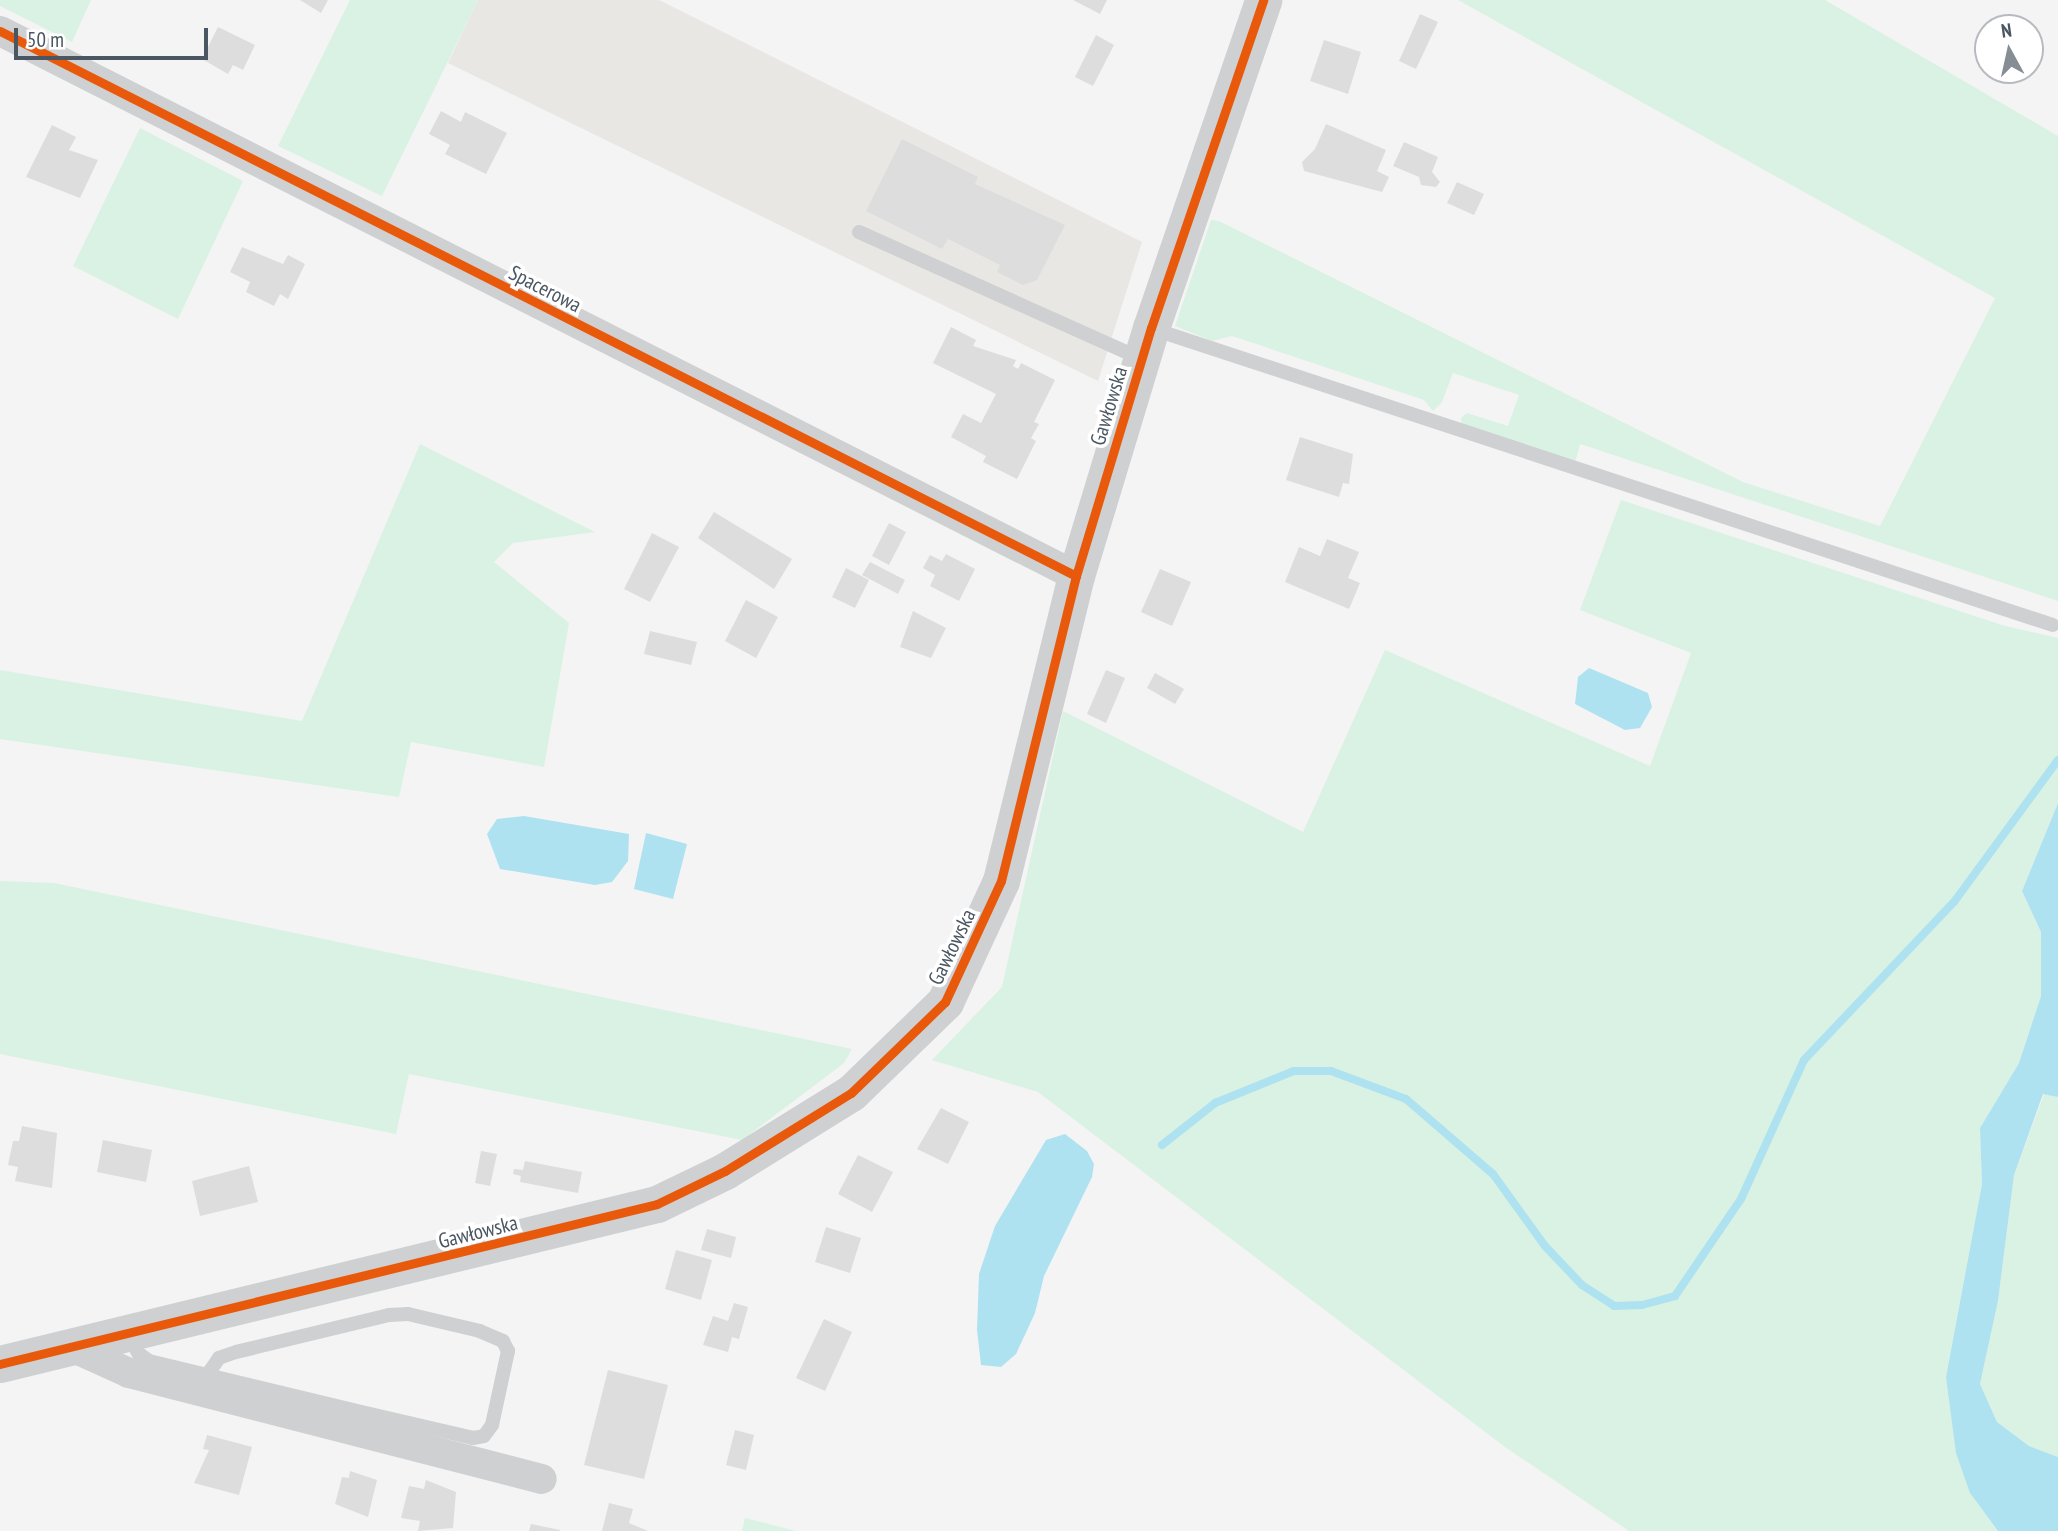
<!DOCTYPE html>
<html>
<head>
<meta charset="utf-8">
<style>
  body { margin:0 }
  #map { position:relative; width:2058px; height:1531px; overflow:hidden; background:#f4f4f4; font-family:"PT Sans Narrow",sans-serif }
  div>[style] { position:absolute }
  [style*='--x'] { left:calc(var(--x)*1px); top:calc(var(--y)*1px); width:calc(var(--w)*1px); rotate:calc(var(--a)*1deg) }
  .commercial>* { inset:0; background:#e8e7e3 }
  .green>* { inset:0; background:#d9f2e3 }
  .water>* { inset:0; background:#aee2f0 }
  .stream>* { height:8px; margin:-4px; padding:0 4px; transform-origin:4px; border-radius:4px; background:#aee2f0 }
  .building>* { inset:0; background:#ddddde }
  .service>* { height:14px; margin:-7px; padding:0 7px; transform-origin:7px; border-radius:7px; background:#ced0d2 }
  .minor>* { height:30px; margin:-15px; padding:0 15px; transform-origin:15px; border-radius:15px; background:#ced0d2 }
  .tertiary>* { height:37px; margin:-18.5px; padding:0 18.5px; transform-origin:18.5px; border-radius:18.5px; background:#ced0d2 }
  .cycleway>* { height:9px; margin:-4.5px; padding:0 4.5px; transform-origin:4.5px; border-radius:4.5px; background:#e8590c }
  span { translate:-50% -50%; white-space:nowrap; text-align:center; line-height:1.15; -webkit-text-stroke:7px #fff; paint-order:stroke }
  .street-label { font-size:21px; color:#4a5661 }
  .north { position:absolute; left:1974px; top:14px; width:70px; height:70px; box-sizing:border-box; background:#fff; border:2px solid #b7bbc0; border-radius:50%; rotate:352deg; font-size:19px; font-weight:700; line-height:28px; text-align:center; color:#4a5661 }
  .north::after { content:''; display:block; margin:auto; width:24px; height:32px; background:#868d94; clip-path:polygon(50% 0,100% 100%,50% 72%,0 100%) }
  .scale { position:absolute; left:14px; top:28px; width:194px; height:32px; box-sizing:border-box; border:4px solid #4a5661; border-top:0; padding-left:9px; font-size:21px; line-height:24px; white-space:nowrap; color:#4a5661; -webkit-text-stroke:5px #fff; paint-order:stroke }
</style>
</head>
<body>
<div id="map">
  <div class="commercial">
    <i style="clip-path:polygon(478px 0,659px 0,1142px 242px,1098px 381px,448px 63px)"></i>
  </div>
  <div class="green">
    <i style="clip-path:polygon(0 0,91px 0,72px 42px,0 6px)"></i>
    <i style="clip-path:polygon(350px 0,478px 0,382px 196px,278px 146px)"></i>
    <i style="clip-path:polygon(1458px 0,1825px 0,2058px 136px,2058px 601px,1580px 444px,1575px 463px,1462px 426px,1461px 418px,1467px 413px,1508px 426px,1519px 395px,1453px 373px,1442px 402px,1433px 411px,1424px 400px,1232px 336px,1212px 341px,1175px 326px,1211px 220px,1219px 221px,1743px 482px,1880px 526px,1995px 298px)"></i>
    <i style="clip-path:polygon(140px 128px,243px 181px,178px 319px,73px 266px)"></i>
    <i style="clip-path:polygon(420px 444px,595px 532px,513px 543px,494px 562px,569px 623px,544px 767px,411px 742px,399px 797px,0 739px,0 670px,302px 721px)"></i>
    <i style="clip-path:polygon(1621px 500px,2005px 626px,2058px 638px,2058px 803px,2022px 891px,2041px 932px,2041px 996px,2019px 1063px,1980px 1128px,1982px 1184px,1946px 1377px,1970px 1493px,1998px 1531px,1629px 1531px,1505px 1447px,1038px 1092px,932px 1060px,1002px 987px,1063px 711px,1303px 832px,1385px 650px,1650px 766px,1691px 653px,1580px 610px)"></i>
    <i style="clip-path:polygon(0 881px,54px 883px,852px 1049px,844px 1063px,742px 1140px,409px 1074px,396px 1134px,0 1054px)"></i>
    <i style="clip-path:polygon(2044px 1094px,2058px 1097px,2058px 1457px,2029px 1446px,1997px 1422px,1980px 1384px,1998px 1301px,2014px 1175px)"></i>
    <i style="clip-path:polygon(745px 1518px,796px 1531px,742px 1531px)"></i>
  </div>
  <div class="water">
    <i style="clip-path:polygon(1589px 668px,1648px 693px,1652px 707px,1640px 728px,1625px 730px,1575px 704px,1578px 677px)"></i>
    <i style="clip-path:polygon(2058px 803px,2058px 1097px,2043px 1094px,2014px 1175px,1998px 1301px,1980px 1384px,1997px 1422px,2029px 1446px,2058px 1457px,2058px 1531px,1998px 1531px,1970px 1493px,1956px 1453px,1946px 1377px,1982px 1184px,1980px 1128px,2019px 1063px,2041px 996px,2041px 932px,2022px 891px)"></i>
    <i style="clip-path:polygon(524px 816px,629px 834px,628px 861px,612px 882px,595px 885px,500px 869px,487px 834px,497px 819px)"></i>
    <i style="clip-path:polygon(646px 833px,687px 844px,673px 899px,634px 889px)"></i>
    <i style="clip-path:polygon(1065px 1134px,1087px 1151px,1094px 1164px,1092px 1177px,1044px 1276px,1035px 1313px,1016px 1354px,1001px 1367px,981px 1365px,977px 1330px,979px 1274px,995px 1226px,1046px 1140px)"></i>
  </div>
  <div class="stream">
    <i style="--x:1162;--y:1145;--w:68;--a:-38.4"></i>
    <i style="--x:1215;--y:1103;--w:85;--a:-22.1"></i>
    <i style="--x:1294;--y:1071;--w:37;--a:0"></i>
    <i style="--x:1331;--y:1071;--w:80;--a:20.5"></i>
    <i style="--x:1406;--y:1099;--w:115;--a:40.8"></i>
    <i style="--x:1493;--y:1174;--w:89;--a:54.2"></i>
    <i style="--x:1545;--y:1246;--w:54;--a:46.5"></i>
    <i style="--x:1582;--y:1285;--w:38;--a:33"></i>
    <i style="--x:1614;--y:1306;--w:28;--a:-2"></i>
    <i style="--x:1642;--y:1305;--w:34;--a:-15"></i>
    <i style="--x:1675;--y:1296;--w:117;--a:-55.8"></i>
    <i style="--x:1741;--y:1199;--w:153;--a:-65.6"></i>
    <i style="--x:1804;--y:1060;--w:218;--a:-46.5"></i>
    <i style="--x:1954;--y:902;--w:176;--a:-53.8"></i>
  </div>
  <div class="building">
    <i style="clip-path:polygon(300px 0,328px 0,321px 13px)"></i>
    <i style="clip-path:polygon(1073px 0,1107px 0,1100px 14px)"></i>
    <i style="clip-path:polygon(1420px 14px,1438px 22px,1416px 69px,1399px 61px)"></i>
    <i style="clip-path:polygon(218px 27px,255px 45px,243px 70px,233px 65px,228px 74px,202px 59px)"></i>
    <i style="clip-path:polygon(1096px 35px,1114px 45px,1093px 86px,1075px 77px)"></i>
    <i style="clip-path:polygon(1324px 40px,1361px 52px,1348px 94px,1310px 81px)"></i>
    <i style="clip-path:polygon(441px 111px,461px 122px,465px 112px,507px 133px,486px 174px,445px 154px,450px 145px,429px 134px)"></i>
    <i style="clip-path:polygon(1326px 124px,1386px 150px,1377px 171px,1389px 177px,1382px 192px,1304px 171px,1302px 162px,1315px 149px)"></i>
    <i style="clip-path:polygon(52px 125px,76px 137px,69px 150px,98px 160px,80px 198px,26px 177px)"></i>
    <i style="clip-path:polygon(902px 139px,978px 177px,975px 184px,1065px 225px,1037px 280px,1023px 285px,997px 272px,1000px 265px,948px 239px,942px 249px,866px 211px)"></i>
    <i style="clip-path:polygon(1404px 142px,1438px 157px,1432px 172px,1440px 182px,1436px 187px,1421px 185px,1419px 177px,1393px 166px)"></i>
    <i style="clip-path:polygon(1457px 182px,1484px 194px,1474px 215px,1447px 203px)"></i>
    <i style="clip-path:polygon(242px 247px,283px 264px,288px 255px,305px 264px,288px 299px,280px 294px,274px 306px,246px 292px,250px 282px,230px 272px)"></i>
    <i style="clip-path:polygon(951px 327px,976px 340px,973px 346px,1016px 360px,1013px 366px,1018px 369px,1021px 363px,1055px 380px,1034px 422px,1039px 424px,1031px 438px,1036px 441px,1017px 479px,983px 462px,986px 456px,951px 437px,963px 414px,981px 423px,996px 394px,933px 363px)"></i>
    <i style="clip-path:polygon(1300px 437px,1353px 454px,1349px 484px,1343px 483px,1339px 497px,1286px 480px)"></i>
    <i style="clip-path:polygon(714px 512px,792px 559px,774px 589px,698px 538px)"></i>
    <i style="clip-path:polygon(889px 523px,906px 532px,889px 565px,872px 556px)"></i>
    <i style="clip-path:polygon(652px 533px,679px 547px,650px 602px,624px 589px)"></i>
    <i style="clip-path:polygon(1327px 539px,1359px 552px,1348px 578px,1360px 583px,1349px 609px,1285px 582px,1299px 547px,1320px 556px)"></i>
    <i style="clip-path:polygon(946px 554px,975px 569px,959px 601px,930px 586px,935px 575px,923px 568px,930px 555px,942px 561px)"></i>
    <i style="clip-path:polygon(870px 562px,905px 580px,898px 594px,862px 575px)"></i>
    <i style="clip-path:polygon(846px 568px,869px 580px,855px 608px,832px 597px)"></i>
    <i style="clip-path:polygon(1160px 569px,1191px 582px,1172px 626px,1141px 612px)"></i>
    <i style="clip-path:polygon(746px 600px,778px 617px,756px 658px,725px 641px)"></i>
    <i style="clip-path:polygon(913px 611px,946px 628px,931px 658px,900px 647px)"></i>
    <i style="clip-path:polygon(650px 631px,697px 642px,691px 665px,644px 654px)"></i>
    <i style="clip-path:polygon(1106px 670px,1125px 678px,1106px 723px,1087px 714px)"></i>
    <i style="clip-path:polygon(1155px 673px,1184px 689px,1175px 704px,1147px 688px)"></i>
    <i style="clip-path:polygon(941px 1108px,969px 1122px,948px 1164px,917px 1149px)"></i>
    <i style="clip-path:polygon(22px 1126px,57px 1133px,52px 1188px,15px 1181px,18px 1167px,8px 1165px,13px 1141px,19px 1141px)"></i>
    <i style="clip-path:polygon(103px 1140px,152px 1150px,146px 1182px,97px 1172px)"></i>
    <i style="clip-path:polygon(481px 1151px,497px 1154px,490px 1186px,475px 1183px)"></i>
    <i style="clip-path:polygon(858px 1155px,893px 1172px,872px 1212px,838px 1194px)"></i>
    <i style="clip-path:polygon(525px 1161px,582px 1172px,578px 1193px,520px 1182px,521px 1176px,513px 1174px,514px 1169px,523px 1170px)"></i>
    <i style="clip-path:polygon(249px 1166px,258px 1202px,200px 1216px,192px 1181px)"></i>
    <i style="clip-path:polygon(826px 1227px,861px 1238px,850px 1273px,815px 1262px)"></i>
    <i style="clip-path:polygon(707px 1229px,736px 1237px,731px 1258px,701px 1250px)"></i>
    <i style="clip-path:polygon(676px 1250px,712px 1260px,701px 1300px,665px 1289px)"></i>
    <i style="clip-path:polygon(734px 1303px,748px 1307px,739px 1339px,732px 1337px,728px 1352px,703px 1345px,713px 1316px,728px 1321px)"></i>
    <i style="clip-path:polygon(824px 1319px,852px 1332px,825px 1391px,796px 1378px)"></i>
    <i style="clip-path:polygon(608px 1370px,668px 1385px,644px 1479px,584px 1465px)"></i>
    <i style="clip-path:polygon(735px 1430px,754px 1435px,746px 1470px,726px 1465px)"></i>
    <i style="clip-path:polygon(207px 1435px,252px 1447px,239px 1495px,194px 1483px,209px 1450px,203px 1449px)"></i>
    <i style="clip-path:polygon(350px 1471px,377px 1480px,368px 1517px,335px 1504px,342px 1477px,349px 1478px)"></i>
    <i style="clip-path:polygon(426px 1480px,456px 1492px,453px 1528px,418px 1531px,420px 1521px,401px 1518px,409px 1486px,424px 1489px)"></i>
    <i style="clip-path:polygon(609px 1503px,633px 1509px,629px 1523px,648px 1531px,602px 1531px)"></i>
    <i style="clip-path:polygon(531px 1524px,560px 1530px,560px 1531px,529px 1531px)"></i>
  </div>
  <div class="service">
    <i style="--x:859;--y:232;--w:308;--a:24.2"></i>
    <i style="--x:1153;--y:329;--w:947;--a:18.21"></i>
    <i style="--x:129;--y:1335;--w:20;--a:63"></i>
    <i style="--x:138;--y:1353;--w:14;--a:36"></i>
    <i style="--x:149;--y:1361;--w:210;--a:13.5"></i>
    <i style="--x:353;--y:1410;--w:123;--a:13.1"></i>
    <i style="--x:473;--y:1438;--w:11;--a:-10"></i>
    <i style="--x:484;--y:1436;--w:14;--a:-54"></i>
    <i style="--x:492;--y:1425;--w:76;--a:-77.8"></i>
    <i style="--x:508;--y:1351;--w:11;--a:-117"></i>
    <i style="--x:503;--y:1341;--w:25;--a:-157"></i>
    <i style="--x:480;--y:1331;--w:74;--a:-166.7"></i>
    <i style="--x:408;--y:1314;--w:19;--a:177"></i>
    <i style="--x:389;--y:1315;--w:157;--a:166.4"></i>
    <i style="--x:236;--y:1352;--w:18;--a:161"></i>
    <i style="--x:219;--y:1358;--w:21;--a:125"></i>
  </div>
  <div class="minor">
    <i style="--x:0;--y:31;--w:1206;--a:26.86"></i>
    <i style="--x:72;--y:1347;--w:63;--a:24.5"></i>
    <i style="--x:129;--y:1373;--w:426;--a:14.4"></i>
  </div>
  <div class="tertiary">
    <i style="--x:0;--y:1364;--w:676;--a:-13.69"></i>
    <i style="--x:657;--y:1204;--w:76;--a:-25.9"></i>
    <i style="--x:725;--y:1171;--w:148;--a:-31.8"></i>
    <i style="--x:851;--y:1093;--w:131;--a:-44.1"></i>
    <i style="--x:945;--y:1002;--w:133;--a:-65.2"></i>
    <i style="--x:1001;--y:881;--w:314;--a:-76.2"></i>
    <i style="--x:1076;--y:576;--w:259;--a:-73.2"></i>
    <i style="--x:1151;--y:328;--w:347;--a:-71.1"></i>
  </div>
  <div class="cycleway">
    <i style="--x:0;--y:31;--w:1206;--a:26.86"></i>
    <i style="--x:0;--y:1364;--w:676;--a:-13.69"></i>
    <i style="--x:657;--y:1204;--w:76;--a:-25.9"></i>
    <i style="--x:725;--y:1171;--w:148;--a:-31.8"></i>
    <i style="--x:851;--y:1093;--w:131;--a:-44.1"></i>
    <i style="--x:945;--y:1002;--w:133;--a:-65.2"></i>
    <i style="--x:1001;--y:881;--w:314;--a:-76.2"></i>
    <i style="--x:1076;--y:576;--w:259;--a:-73.2"></i>
    <i style="--x:1151;--y:328;--w:347;--a:-71.1"></i>
  </div>
  <div class="street-label">
    <span style="left:545px;top:289px;rotate:27deg">Spacerowa</span>
    <span style="left:1109px;top:406px;rotate:-73deg">Gawłowska</span>
    <span style="left:952px;top:947px;rotate:-64deg">Gawłowska</span>
    <span style="left:478px;top:1232px;rotate:-14deg">Gawłowska</span>
  </div>
  <div class="north">N</div>
  <div class="scale">50 m</div>
</div>
</body>
</html>
